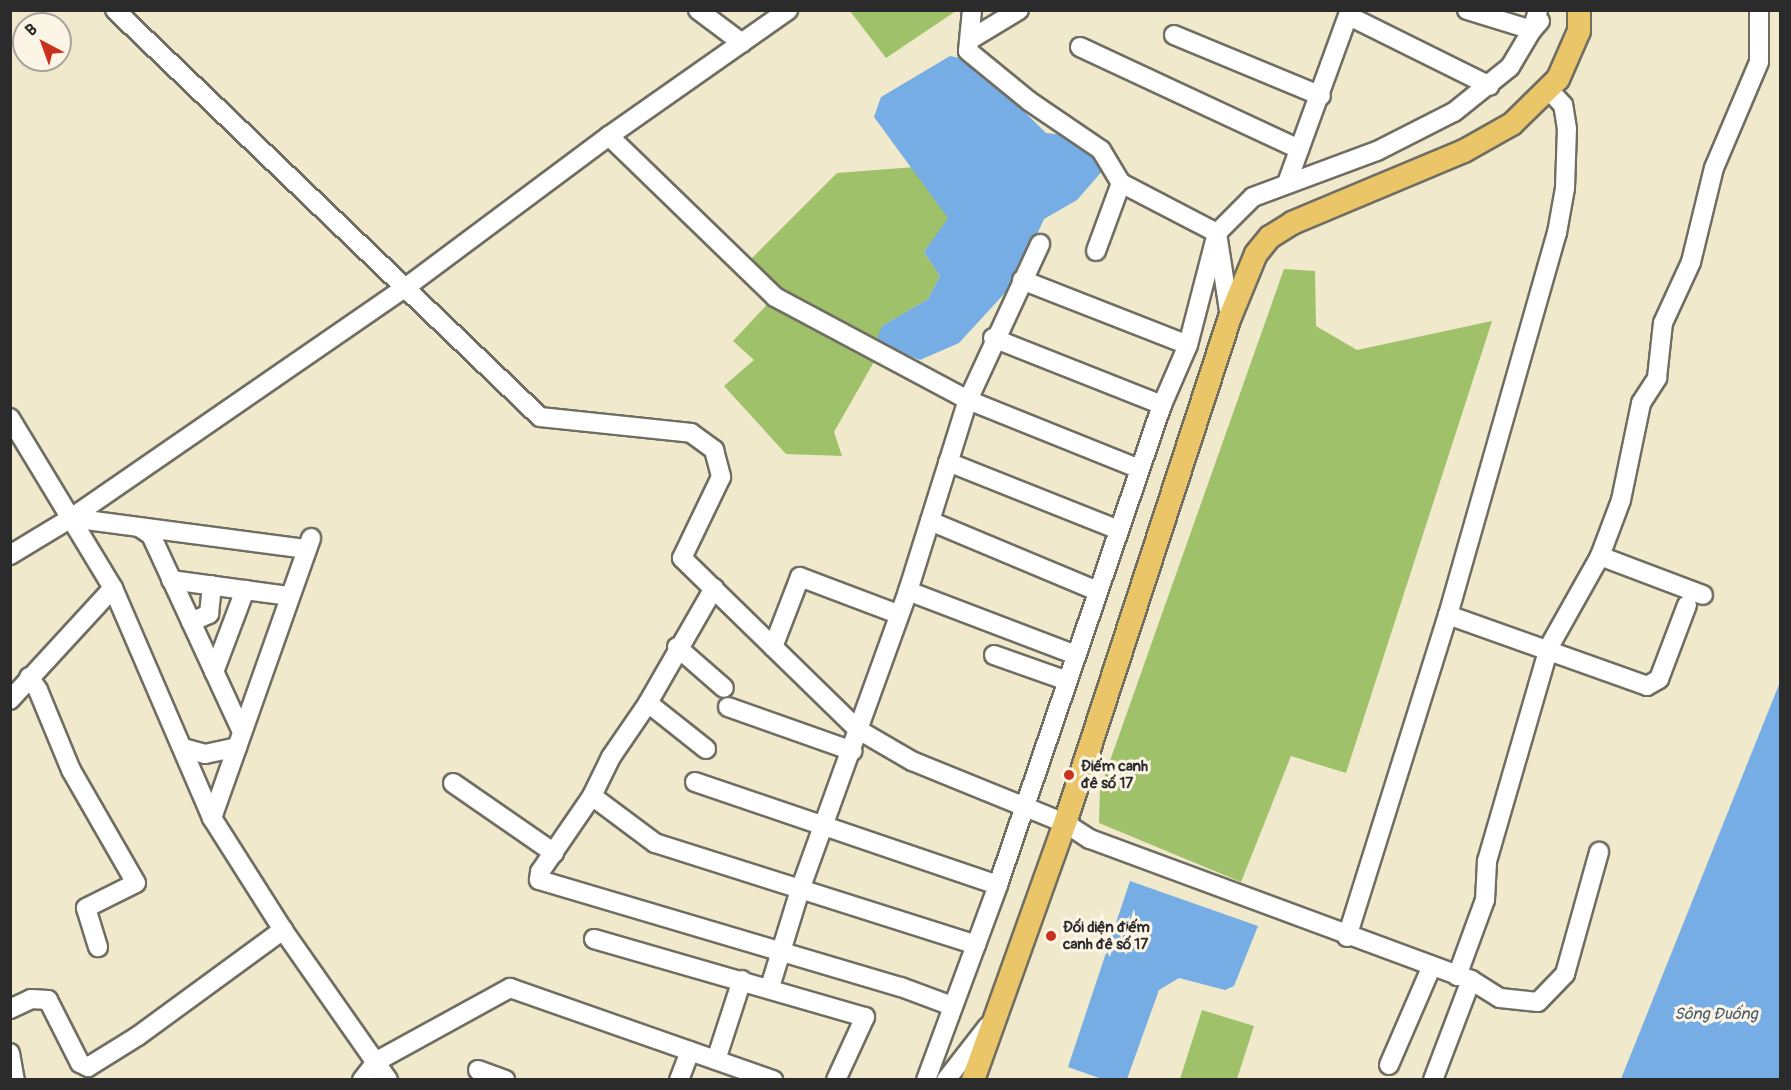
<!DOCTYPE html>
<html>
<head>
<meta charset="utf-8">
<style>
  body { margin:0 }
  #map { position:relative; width:1791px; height:1090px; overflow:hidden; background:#f0e9cc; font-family:Pangolin,sans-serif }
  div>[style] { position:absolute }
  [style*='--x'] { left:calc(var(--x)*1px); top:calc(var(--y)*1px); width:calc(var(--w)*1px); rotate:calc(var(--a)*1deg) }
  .green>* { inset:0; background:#9fc16a }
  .water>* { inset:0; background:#76ade5 }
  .roads { filter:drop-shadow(2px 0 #706e63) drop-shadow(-2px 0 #706e63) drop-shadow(0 2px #706e63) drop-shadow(0 -2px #706e63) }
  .minor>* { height:18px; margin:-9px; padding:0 9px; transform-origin:9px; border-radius:9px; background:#fff }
  .major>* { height:22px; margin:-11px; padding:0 11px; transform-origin:11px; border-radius:11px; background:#ebc669 }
  .dots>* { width:16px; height:16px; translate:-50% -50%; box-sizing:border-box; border:3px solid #fcf5e5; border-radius:50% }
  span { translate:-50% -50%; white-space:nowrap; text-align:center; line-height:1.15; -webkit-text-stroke:6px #fcf5e5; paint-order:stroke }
  .poi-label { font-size:15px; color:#2b2b2b; font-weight:700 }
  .left { translate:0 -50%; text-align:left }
  .water-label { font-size:16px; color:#45586c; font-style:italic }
  .frame { position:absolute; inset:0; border:12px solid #2b2b2b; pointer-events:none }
  .north { position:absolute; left:12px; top:12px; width:60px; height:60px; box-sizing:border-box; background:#fcf5e5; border:2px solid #a8a49b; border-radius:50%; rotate:319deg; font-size:16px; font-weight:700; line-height:24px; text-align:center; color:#2b2b2b }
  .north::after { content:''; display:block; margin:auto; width:21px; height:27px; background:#c8321e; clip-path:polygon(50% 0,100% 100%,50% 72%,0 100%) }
</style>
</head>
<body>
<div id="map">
  <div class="green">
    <i style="clip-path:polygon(850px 11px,956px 11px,886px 58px)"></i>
    <i style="clip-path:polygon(915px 167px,949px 218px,924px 252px,940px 276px,928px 299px,882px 326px,879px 353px,834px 432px,842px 456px,786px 454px,724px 386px,754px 360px,733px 341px,774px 297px,743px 267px,837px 173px)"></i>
    <i style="clip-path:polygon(1284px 269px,1315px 271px,1316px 326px,1357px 350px,1492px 321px,1346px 773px,1291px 756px,1241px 882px,1099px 823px,1100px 789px)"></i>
    <i style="clip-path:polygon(1202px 1010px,1254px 1026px,1237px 1079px,1180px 1079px)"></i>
  </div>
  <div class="water">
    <i style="clip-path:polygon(950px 56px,973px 61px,1046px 133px,1074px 136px,1104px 169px,1077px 200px,1044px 219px,1015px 282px,959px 343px,920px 360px,876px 342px,882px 326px,928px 299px,940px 276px,924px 252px,948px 218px,874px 117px,881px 97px)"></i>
    <i style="clip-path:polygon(1780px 682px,1780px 1079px,1621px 1079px)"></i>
    <i style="clip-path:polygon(1130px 881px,1258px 926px,1234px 986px,1225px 990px,1179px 978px,1159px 990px,1127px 1079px,1102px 1079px,1068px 1067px)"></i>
  </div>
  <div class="roads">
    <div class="minor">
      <i style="--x:115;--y:10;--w:588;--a:43.76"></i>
      <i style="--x:540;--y:417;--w:152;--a:6"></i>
      <i style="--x:691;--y:433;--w:29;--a:36"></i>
      <i style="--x:714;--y:450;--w:28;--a:75"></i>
      <i style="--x:721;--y:477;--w:90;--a:115.7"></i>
      <i style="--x:682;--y:558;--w:245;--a:44.3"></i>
      <i style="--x:857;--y:729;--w:64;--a:30.2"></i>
      <i style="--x:912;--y:761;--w:165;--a:22.1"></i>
      <i style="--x:1065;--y:823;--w:30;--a:33"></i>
      <i style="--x:1090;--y:839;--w:406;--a:20.3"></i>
      <i style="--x:1471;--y:980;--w:34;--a:32"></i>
      <i style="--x:1500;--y:998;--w:38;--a:6"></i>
      <i style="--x:1538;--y:1002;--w:39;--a:-46"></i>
      <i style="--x:1565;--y:974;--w:127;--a:-74.4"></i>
      <i style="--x:698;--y:10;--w:55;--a:36.9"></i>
      <i style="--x:972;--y:10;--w:41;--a:95.6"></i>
      <i style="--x:968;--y:51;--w:79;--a:39.3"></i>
      <i style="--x:1029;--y:101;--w:87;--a:34.2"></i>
      <i style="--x:1101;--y:150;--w:39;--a:59"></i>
      <i style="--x:1121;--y:183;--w:108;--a:27.5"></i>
      <i style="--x:1217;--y:233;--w:85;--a:81.2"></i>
      <i style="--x:1467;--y:10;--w:68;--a:17.1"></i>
      <i style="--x:1532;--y:30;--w:12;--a:-48"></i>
      <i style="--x:1349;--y:16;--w:157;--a:26.4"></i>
      <i style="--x:1174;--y:35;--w:159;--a:22.5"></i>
      <i style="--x:971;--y:39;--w:56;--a:-31.1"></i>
      <i style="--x:1080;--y:47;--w:242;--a:25"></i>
      <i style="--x:609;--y:136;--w:231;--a:44.1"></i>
      <i style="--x:775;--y:297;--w:219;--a:28.1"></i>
      <i style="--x:968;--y:400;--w:185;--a:21.9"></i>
      <i style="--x:1287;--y:183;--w:184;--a:-70"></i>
      <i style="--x:1096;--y:251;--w:72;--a:-69.8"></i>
      <i style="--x:1022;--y:280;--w:178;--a:21.4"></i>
      <i style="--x:993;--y:338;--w:182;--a:21.6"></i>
      <i style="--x:10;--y:418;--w:199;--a:58.8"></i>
      <i style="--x:113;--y:588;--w:250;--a:66.7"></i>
      <i style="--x:212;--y:818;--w:133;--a:57.6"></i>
      <i style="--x:283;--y:930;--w:183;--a:55"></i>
      <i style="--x:948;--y:462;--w:184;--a:21.7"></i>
      <i style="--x:71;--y:518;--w:238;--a:7.5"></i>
      <i style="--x:930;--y:521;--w:181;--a:22.7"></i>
      <i style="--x:139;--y:527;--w:14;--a:34"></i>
      <i style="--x:151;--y:535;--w:217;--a:65.2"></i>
      <i style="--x:10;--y:555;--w:71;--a:-31.2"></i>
      <i style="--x:71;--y:518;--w:406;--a:-34.6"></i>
      <i style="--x:405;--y:288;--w:254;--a:-36.7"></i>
      <i style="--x:609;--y:136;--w:219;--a:-35.1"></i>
      <i style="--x:1600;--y:556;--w:110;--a:20.7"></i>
      <i style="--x:171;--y:580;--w:120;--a:7.7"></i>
      <i style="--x:714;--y:588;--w:133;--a:119.9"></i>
      <i style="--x:648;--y:703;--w:65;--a:124.4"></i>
      <i style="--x:611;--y:757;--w:43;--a:116"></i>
      <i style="--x:592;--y:796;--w:92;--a:124.4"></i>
      <i style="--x:540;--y:872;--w:8;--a:97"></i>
      <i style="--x:539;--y:880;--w:377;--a:16.5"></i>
      <i style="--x:901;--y:987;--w:54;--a:20.4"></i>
      <i style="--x:908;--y:591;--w:180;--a:20.9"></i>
      <i style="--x:1448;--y:615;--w:211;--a:19.6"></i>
      <i style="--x:1647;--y:686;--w:14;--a:-30"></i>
      <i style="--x:1659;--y:679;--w:79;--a:-69.3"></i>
      <i style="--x:191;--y:622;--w:20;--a:-24"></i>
      <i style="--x:209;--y:614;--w:29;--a:-84"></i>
      <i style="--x:677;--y:647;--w:62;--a:41.1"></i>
      <i style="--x:773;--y:647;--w:75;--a:-68.9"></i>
      <i style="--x:800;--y:577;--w:105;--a:20.7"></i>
      <i style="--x:994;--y:655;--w:78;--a:19.4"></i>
      <i style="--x:214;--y:672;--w:88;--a:-69.3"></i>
      <i style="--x:29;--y:677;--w:16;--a:55"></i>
      <i style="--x:38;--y:690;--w:87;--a:67.6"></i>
      <i style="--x:71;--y:770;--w:130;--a:60.1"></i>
      <i style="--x:136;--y:883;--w:56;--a:153.4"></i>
      <i style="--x:86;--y:908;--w:41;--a:72.9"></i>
      <i style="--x:10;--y:700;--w:152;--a:-47.4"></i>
      <i style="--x:648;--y:703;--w:74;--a:38.4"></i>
      <i style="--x:728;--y:707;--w:132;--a:19.5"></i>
      <i style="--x:183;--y:748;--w:23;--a:15"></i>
      <i style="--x:205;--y:754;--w:33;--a:-12"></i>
      <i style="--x:695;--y:782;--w:320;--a:18.8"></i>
      <i style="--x:453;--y:783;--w:123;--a:34.7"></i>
      <i style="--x:592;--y:796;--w:79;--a:36.7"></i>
      <i style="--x:655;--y:843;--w:337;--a:17.6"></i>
      <i style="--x:212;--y:818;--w:297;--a:-70.5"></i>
      <i style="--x:1347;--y:937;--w:337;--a:-72.6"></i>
      <i style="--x:1448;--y:615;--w:397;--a:-74.1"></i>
      <i style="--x:1557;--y:233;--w:46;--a:-79.9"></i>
      <i style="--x:1565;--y:188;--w:59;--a:-88.1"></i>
      <i style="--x:1567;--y:129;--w:24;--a:-99"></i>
      <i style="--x:1563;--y:105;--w:21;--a:-133"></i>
      <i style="--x:594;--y:939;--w:282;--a:16.1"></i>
      <i style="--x:865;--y:1017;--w:69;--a:114.7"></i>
      <i style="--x:1457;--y:976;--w:81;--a:-69.8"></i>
      <i style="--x:1485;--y:900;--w:39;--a:-87"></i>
      <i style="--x:1487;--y:861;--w:223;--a:-73.8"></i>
      <i style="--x:1549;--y:647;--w:104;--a:-60.7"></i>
      <i style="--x:1600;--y:556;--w:60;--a:-69.4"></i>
      <i style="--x:1621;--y:500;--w:99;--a:-78.3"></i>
      <i style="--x:1641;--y:403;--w:30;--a:-57"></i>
      <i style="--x:1657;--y:378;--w:55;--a:-83.8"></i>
      <i style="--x:1663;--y:323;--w:67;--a:-65.3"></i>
      <i style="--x:1691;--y:262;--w:97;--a:-76.3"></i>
      <i style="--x:1714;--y:168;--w:115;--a:-67"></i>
      <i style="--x:1759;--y:62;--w:52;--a:-90"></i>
      <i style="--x:770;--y:987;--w:105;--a:-72.8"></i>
      <i style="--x:801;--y:887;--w:315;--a:-70.1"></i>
      <i style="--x:908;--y:591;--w:200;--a:-72.6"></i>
      <i style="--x:968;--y:400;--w:172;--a:-65.2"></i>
      <i style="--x:10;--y:1009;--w:23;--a:-25"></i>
      <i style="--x:31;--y:999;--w:17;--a:3"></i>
      <i style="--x:48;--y:1000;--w:71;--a:63.1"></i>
      <i style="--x:80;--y:1063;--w:9;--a:27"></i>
      <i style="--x:88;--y:1067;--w:59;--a:-31.8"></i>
      <i style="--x:138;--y:1036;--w:180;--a:-36.2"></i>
      <i style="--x:10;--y:1053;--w:27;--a:80"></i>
      <i style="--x:716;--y:1060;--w:84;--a:-72"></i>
      <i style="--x:1389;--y:1065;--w:106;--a:-66.6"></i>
      <i style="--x:478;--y:1070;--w:29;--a:20"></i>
      <i style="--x:362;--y:1080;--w:24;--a:-52"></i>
      <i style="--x:377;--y:1061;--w:152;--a:-28.8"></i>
      <i style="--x:510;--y:988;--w:279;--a:19.3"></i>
      <i style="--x:679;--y:1080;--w:31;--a:-69"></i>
      <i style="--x:926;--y:1080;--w:208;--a:-69.7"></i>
      <i style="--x:998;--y:885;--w:507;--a:-71.14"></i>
      <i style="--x:1162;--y:405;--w:65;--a:-66.6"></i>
      <i style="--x:1188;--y:345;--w:116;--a:-75.5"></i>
      <i style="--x:1217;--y:233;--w:51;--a:-45"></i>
      <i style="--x:1253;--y:197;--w:132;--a:-20.4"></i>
      <i style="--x:1377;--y:151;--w:86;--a:-26.9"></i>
      <i style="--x:1454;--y:112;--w:72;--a:-38.8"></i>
      <i style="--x:1510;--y:67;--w:43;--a:-59.3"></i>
      <i style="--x:1532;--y:30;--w:21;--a:-73"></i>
      <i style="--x:946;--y:1080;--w:68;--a:-52.1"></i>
      <i style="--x:1433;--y:1080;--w:107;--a:-69.2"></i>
    </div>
    <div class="major">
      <i style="--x:973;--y:1080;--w:273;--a:-70.3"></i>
      <i style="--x:1065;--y:823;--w:532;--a:-71.94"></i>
      <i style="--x:1230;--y:317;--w:68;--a:-67.6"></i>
      <i style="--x:1256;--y:254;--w:22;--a:-51"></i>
      <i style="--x:1270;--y:237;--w:26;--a:-32"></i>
      <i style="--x:1292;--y:223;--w:186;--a:-22.7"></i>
      <i style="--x:1464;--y:151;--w:55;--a:-29.4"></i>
      <i style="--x:1512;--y:124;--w:64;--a:-44.4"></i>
      <i style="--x:1558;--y:79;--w:52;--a:-66.4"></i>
      <i style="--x:1579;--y:31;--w:21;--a:-90"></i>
    </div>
  </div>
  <div class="dots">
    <i style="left:1069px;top:775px;background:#c8321e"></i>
    <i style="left:1051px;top:936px;background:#c8321e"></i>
  </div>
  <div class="poi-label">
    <span class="left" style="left:1081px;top:775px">Điếm canh<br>đê số 17</span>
    <span class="left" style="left:1063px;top:936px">Đối diện điếm<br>canh đê số 17</span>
  </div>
  <div class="water-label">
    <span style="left:1716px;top:1014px">Sông Đuống</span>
  </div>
  <div class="frame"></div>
  <div class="north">B</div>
</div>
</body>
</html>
